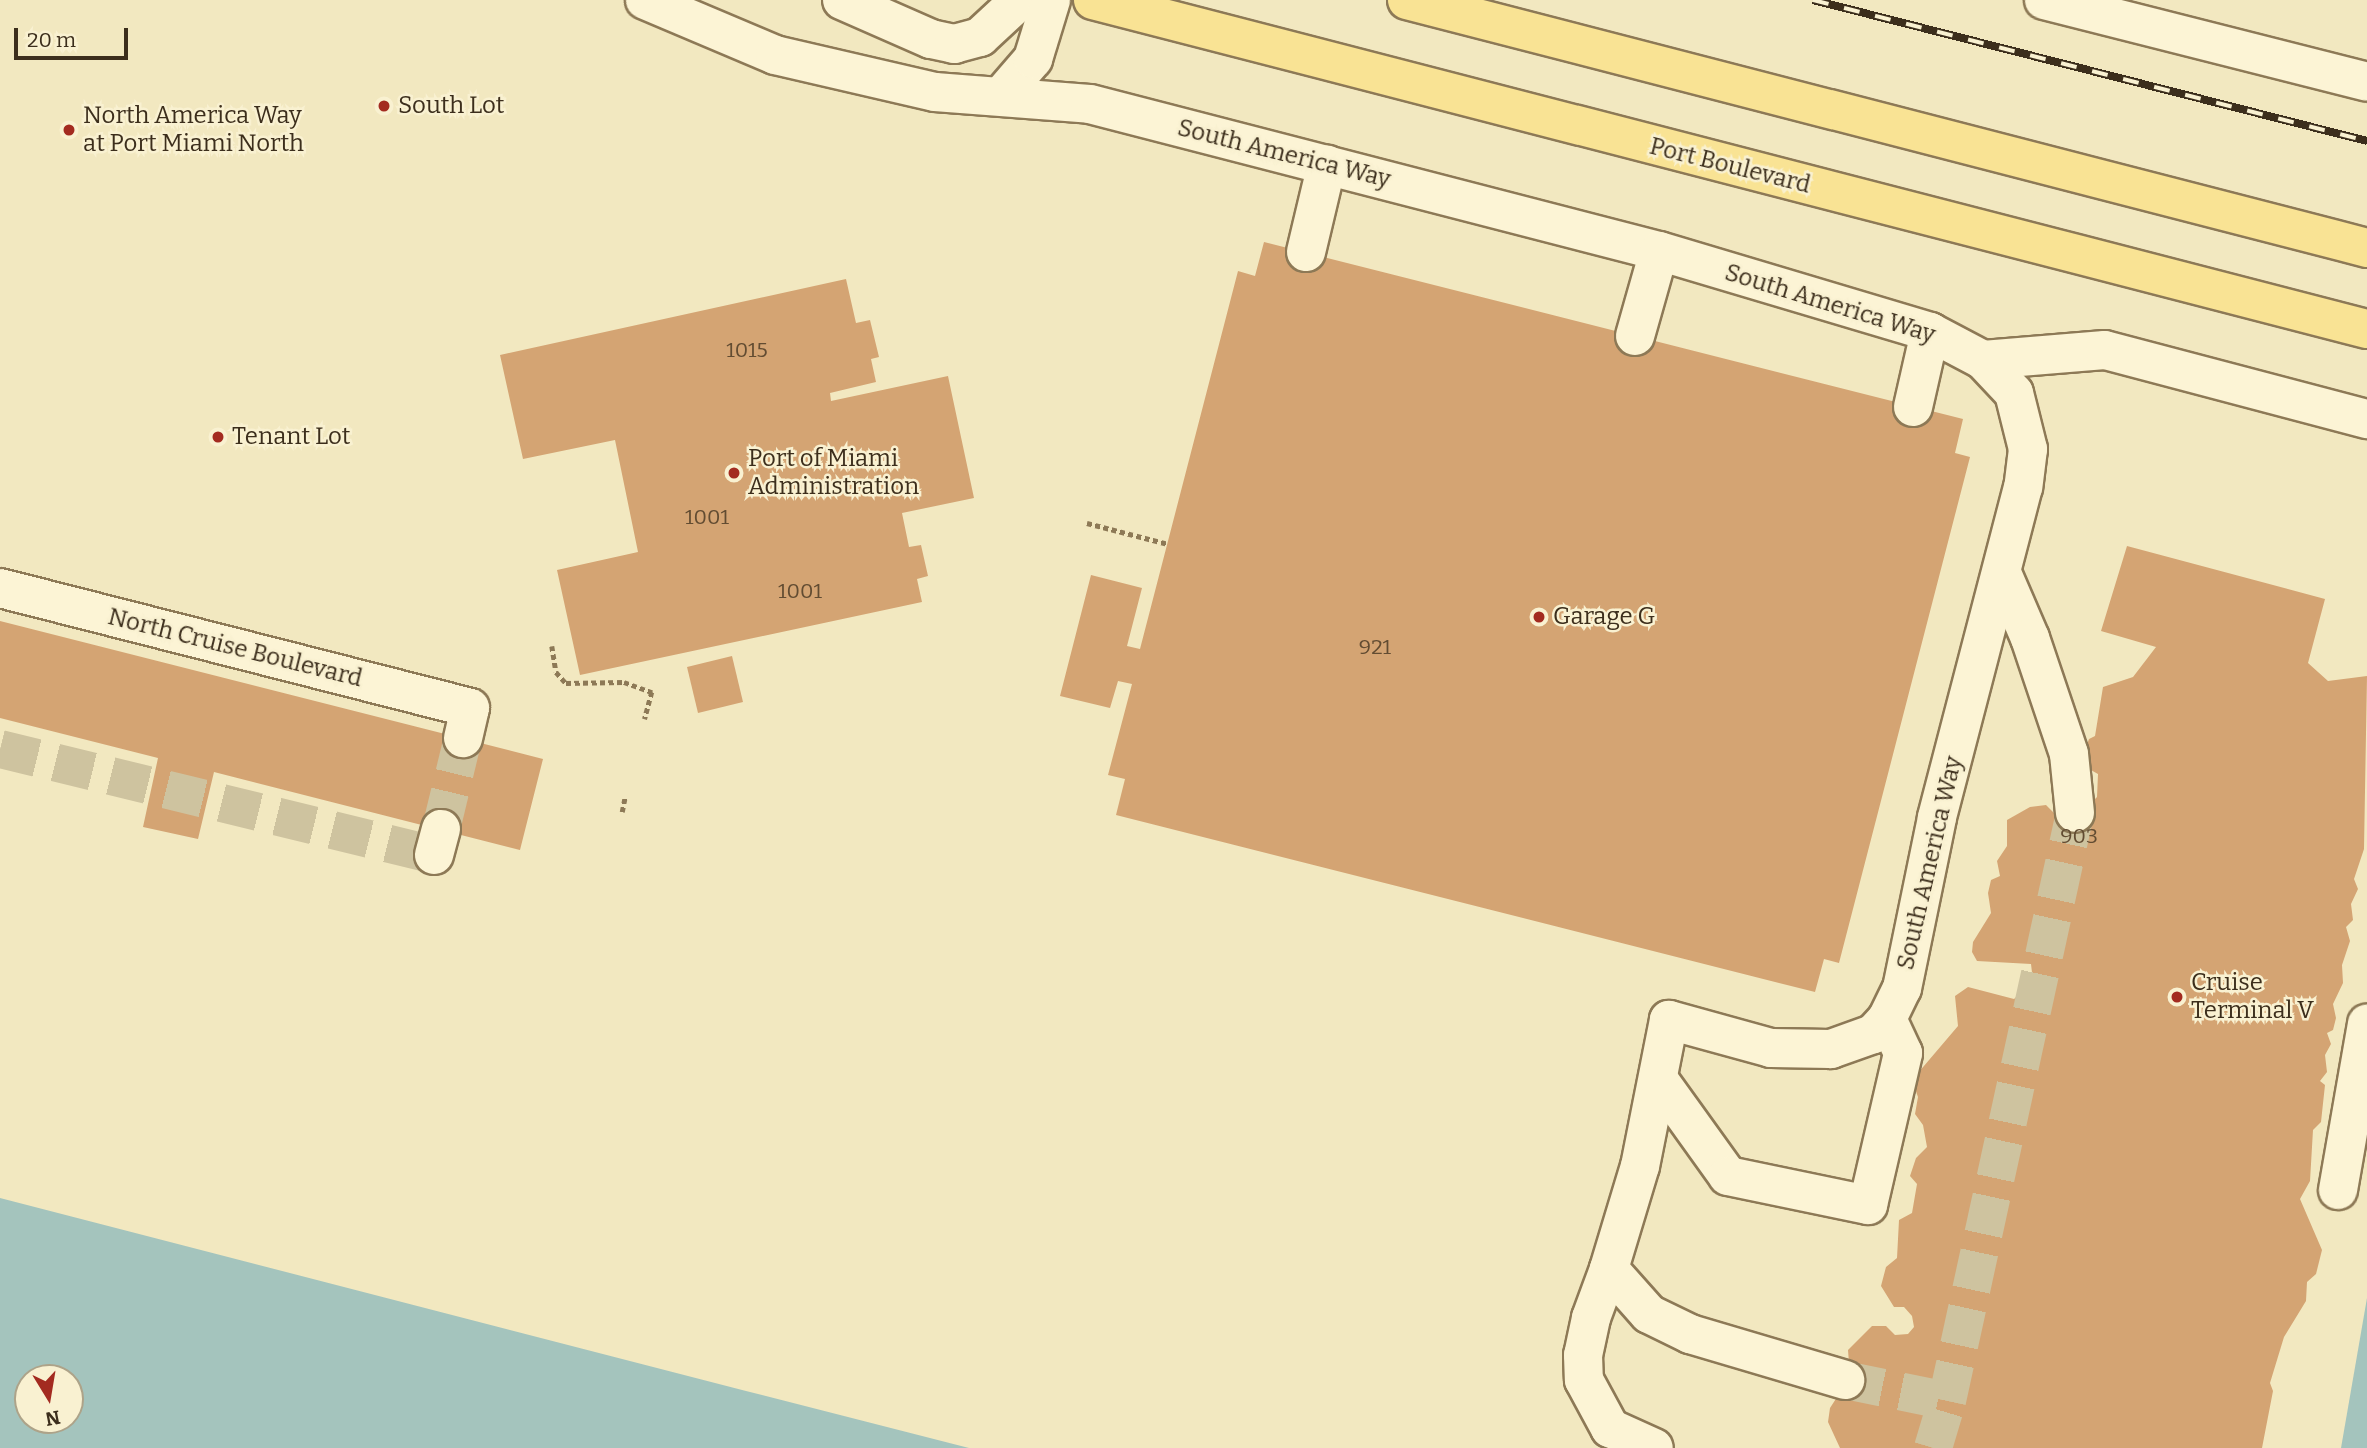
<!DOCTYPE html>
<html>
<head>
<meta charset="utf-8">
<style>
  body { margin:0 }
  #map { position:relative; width:2367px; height:1448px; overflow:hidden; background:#f2e8c0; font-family:Bitter,serif }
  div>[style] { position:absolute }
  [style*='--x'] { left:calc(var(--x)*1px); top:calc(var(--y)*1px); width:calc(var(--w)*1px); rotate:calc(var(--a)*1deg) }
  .water>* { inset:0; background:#a4c4bd }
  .building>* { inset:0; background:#d4a473 }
  .minor-tunnel>* { height:38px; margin-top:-19px; transform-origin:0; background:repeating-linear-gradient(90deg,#cec39f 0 38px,transparent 0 57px) }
  .path>* { height:4.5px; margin-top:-2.25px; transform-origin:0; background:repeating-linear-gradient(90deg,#8d7956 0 5px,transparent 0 8.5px) }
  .roads { filter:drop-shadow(2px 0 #8d7956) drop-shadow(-2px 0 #8d7956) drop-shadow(0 2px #8d7956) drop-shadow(0 -2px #8d7956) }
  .minor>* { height:38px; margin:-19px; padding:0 19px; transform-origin:19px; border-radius:19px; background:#fcf4d5 }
  .major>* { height:38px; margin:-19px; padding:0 19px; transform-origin:19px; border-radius:19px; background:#f9e394 }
  .rail>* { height:8px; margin-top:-4px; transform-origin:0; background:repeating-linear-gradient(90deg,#f9f1d1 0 16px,#3c2e1c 0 32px); box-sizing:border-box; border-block:2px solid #3c2e1c }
  .dots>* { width:19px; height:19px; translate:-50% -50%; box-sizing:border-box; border:4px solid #f9f1d1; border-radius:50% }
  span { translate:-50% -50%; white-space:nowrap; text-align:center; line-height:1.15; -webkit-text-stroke:5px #f9f1d1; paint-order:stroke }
  .number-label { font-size:21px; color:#624c32 }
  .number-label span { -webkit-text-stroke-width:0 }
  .poi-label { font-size:24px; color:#3c2e1c }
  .left { translate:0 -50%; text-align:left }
  .street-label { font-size:24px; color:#3c2e1c }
  .north { position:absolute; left:14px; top:1364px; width:70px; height:70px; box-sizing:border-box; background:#f9f1d1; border:2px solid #ada389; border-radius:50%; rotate:169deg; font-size:19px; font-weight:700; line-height:28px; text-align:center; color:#3c2e1c }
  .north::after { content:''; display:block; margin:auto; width:24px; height:32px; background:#a32b20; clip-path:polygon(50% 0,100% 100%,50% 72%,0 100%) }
  .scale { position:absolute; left:14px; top:28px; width:114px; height:32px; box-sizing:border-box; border:4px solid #3c2e1c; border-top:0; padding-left:9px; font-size:21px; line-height:24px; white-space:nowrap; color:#3c2e1c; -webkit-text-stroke:5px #f9f1d1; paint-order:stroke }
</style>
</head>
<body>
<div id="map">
  <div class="water">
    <i style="clip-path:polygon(evenodd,0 1198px,746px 1391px,969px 1448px,0 1448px,0 1198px,70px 1378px,70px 1420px,28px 1420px,28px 1378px,70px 1378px)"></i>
    <i style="clip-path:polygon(2367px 1298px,2367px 1448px,2341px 1448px)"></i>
  </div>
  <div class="building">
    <i style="clip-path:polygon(1264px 242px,1963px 419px,1955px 453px,1970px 457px,1839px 963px,1824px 959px,1815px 992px,1116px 815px,1125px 779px,1108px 775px,1132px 684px,1118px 681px,1110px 708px,1060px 696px,1091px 575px,1142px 588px,1127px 646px,1140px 649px,1238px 271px,1255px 276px)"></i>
    <i style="clip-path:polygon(846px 279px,856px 323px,870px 320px,879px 357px,871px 359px,876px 382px,830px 393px,831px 401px,948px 376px,974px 498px,902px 513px,909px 547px,921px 545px,928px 576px,917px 579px,922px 602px,580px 675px,557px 570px,638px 552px,615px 440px,523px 459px,500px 355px)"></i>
    <i style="clip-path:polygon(2127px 546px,2325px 599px,2308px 663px,2328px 681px,2367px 676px,2364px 849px,2354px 879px,2358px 889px,2351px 904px,2353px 920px,2346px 927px,2350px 941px,2342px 965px,2343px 983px,2333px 1004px,2336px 1018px,2333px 1030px,2327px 1033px,2331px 1044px,2325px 1055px,2327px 1072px,2320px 1081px,2325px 1085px,2321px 1122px,2313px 1130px,2310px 1181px,2300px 1199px,2322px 1250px,2316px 1274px,2307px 1282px,2306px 1301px,2284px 1337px,2270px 1383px,2273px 1391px,2262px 1448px,1840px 1448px,1828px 1422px,1830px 1408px,1850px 1377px,1848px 1350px,1872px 1326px,1886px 1326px,1895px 1335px,1908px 1334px,1914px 1327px,1912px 1316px,1904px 1307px,1894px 1307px,1881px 1286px,1886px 1267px,1897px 1258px,1899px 1220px,1912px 1213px,1917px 1184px,1910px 1176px,1916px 1158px,1927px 1147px,1923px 1125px,1915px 1114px,1918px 1097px,1912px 1080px,1958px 1026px,1955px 996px,1968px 987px,2014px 999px,2033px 981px,2031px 964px,1977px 961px,1972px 952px,1973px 942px,1991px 913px,1988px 893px,1991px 880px,2000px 876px,1997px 861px,2007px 846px,2007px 820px,2030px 807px,2046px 805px,2060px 819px,2087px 807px,2097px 797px,2098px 774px,2089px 769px,2084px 753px,2089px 739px,2095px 736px,2103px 687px,2133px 677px,2156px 647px,2101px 631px)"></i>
    <i style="clip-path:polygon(0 621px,543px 759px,520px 850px,214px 772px,198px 839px,143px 827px,158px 758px,0 718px)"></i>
    <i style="clip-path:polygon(732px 656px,743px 702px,698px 713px,687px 667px)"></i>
  </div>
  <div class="minor-tunnel">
    <i style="--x:0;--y:749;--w:447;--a:13.7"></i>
    <i style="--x:441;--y:829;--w:94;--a:-76.4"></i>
    <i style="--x:1845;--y:1380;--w:104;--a:11.6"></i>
    <i style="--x:1947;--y:1401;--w:602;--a:-77.72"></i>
    <i style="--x:1933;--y:1448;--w:49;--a:-73.4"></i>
  </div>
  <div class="path">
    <i style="--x:1087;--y:523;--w:84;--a:14.5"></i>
    <i style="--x:552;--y:646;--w:26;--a:81"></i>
    <i style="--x:556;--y:672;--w:15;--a:48"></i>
    <i style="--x:566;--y:683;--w:58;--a:-1"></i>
    <i style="--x:624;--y:682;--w:30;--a:20"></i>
    <i style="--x:652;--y:692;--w:28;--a:105"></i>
    <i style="--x:622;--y:812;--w:15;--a:-79"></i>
  </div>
  <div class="roads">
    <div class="minor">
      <i style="--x:645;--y:0;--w:141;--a:22.9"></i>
      <i style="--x:775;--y:55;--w:164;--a:13"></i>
      <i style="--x:935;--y:92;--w:155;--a:4.4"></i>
      <i style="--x:1090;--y:104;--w:588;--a:14.49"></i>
      <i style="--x:1659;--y:251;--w:283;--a:16.6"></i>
      <i style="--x:1930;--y:332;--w:60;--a:27.8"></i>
      <i style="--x:1983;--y:360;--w:45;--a:46.8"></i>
      <i style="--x:2014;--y:393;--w:58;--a:76"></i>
      <i style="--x:2028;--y:449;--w:38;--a:97"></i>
      <i style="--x:2023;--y:487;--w:342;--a:104.6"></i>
      <i style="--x:1937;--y:818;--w:174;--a:101.6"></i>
      <i style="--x:1902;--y:988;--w:34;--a:116"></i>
      <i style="--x:1887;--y:1019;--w:21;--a:133"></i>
      <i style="--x:1873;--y:1034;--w:45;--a:160.3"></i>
      <i style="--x:1831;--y:1049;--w:60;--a:-179"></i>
      <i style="--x:1771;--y:1048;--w:106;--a:-164.6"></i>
      <i style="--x:1669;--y:1020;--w:149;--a:101.2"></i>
      <i style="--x:1640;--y:1166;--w:108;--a:106.8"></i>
      <i style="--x:1609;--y:1269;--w:60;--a:48.4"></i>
      <i style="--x:1649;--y:1314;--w:46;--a:26"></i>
      <i style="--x:1690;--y:1334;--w:162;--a:16.5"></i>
      <i style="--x:842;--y:0;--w:97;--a:23.7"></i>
      <i style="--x:931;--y:39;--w:24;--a:12"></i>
      <i style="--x:954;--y:44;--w:27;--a:-15"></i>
      <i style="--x:980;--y:37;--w:54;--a:-42.8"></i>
      <i style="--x:2044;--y:0;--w:333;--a:14.2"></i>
      <i style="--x:1002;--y:95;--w:48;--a:-49.3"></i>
      <i style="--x:1033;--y:59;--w:62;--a:-73"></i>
      <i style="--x:1306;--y:252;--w:90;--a:-76.6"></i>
      <i style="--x:1635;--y:336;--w:88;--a:-74.2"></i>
      <i style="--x:1983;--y:360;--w:122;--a:-4.7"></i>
      <i style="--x:2105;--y:350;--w:271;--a:14.8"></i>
      <i style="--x:1913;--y:407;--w:77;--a:-77.2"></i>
      <i style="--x:2002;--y:573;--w:71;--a:66.7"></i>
      <i style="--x:2030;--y:638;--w:122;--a:71.4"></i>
      <i style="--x:2069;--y:754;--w:59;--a:84.2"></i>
      <i style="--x:0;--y:588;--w:485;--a:14.3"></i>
      <i style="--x:470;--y:708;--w:31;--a:103"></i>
      <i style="--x:434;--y:855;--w:27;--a:-75"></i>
      <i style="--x:1659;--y:1080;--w:118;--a:54.3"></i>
      <i style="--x:1728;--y:1176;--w:143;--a:11.7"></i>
      <i style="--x:1868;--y:1205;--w:156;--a:-77"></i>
      <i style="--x:1903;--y:1053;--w:38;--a:-115"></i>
      <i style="--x:2338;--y:1190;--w:169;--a:-80.1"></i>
      <i style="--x:1609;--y:1269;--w:52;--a:110.2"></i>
      <i style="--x:1591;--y:1318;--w:38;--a:102"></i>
      <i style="--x:1583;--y:1355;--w:25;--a:88"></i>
      <i style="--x:1584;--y:1380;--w:55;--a:61.6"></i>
      <i style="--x:1610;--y:1428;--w:48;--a:24.4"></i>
    </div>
    <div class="major">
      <i style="--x:1093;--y:0;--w:1316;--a:14.48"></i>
      <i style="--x:1407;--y:0;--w:992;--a:14.48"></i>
    </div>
  </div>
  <div class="rail">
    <i style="--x:1813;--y:0;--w:572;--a:14.28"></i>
  </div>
  <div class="dots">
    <i style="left:384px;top:106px;background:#a32b20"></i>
    <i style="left:69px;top:130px;background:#a32b20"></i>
    <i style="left:218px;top:437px;background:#a32b20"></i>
    <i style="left:734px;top:473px;background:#a32b20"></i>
    <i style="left:1539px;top:617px;background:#a32b20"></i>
    <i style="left:2177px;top:997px;background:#a32b20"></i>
  </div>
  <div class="number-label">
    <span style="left:747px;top:350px">1015</span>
    <span style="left:707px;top:517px">1001</span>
    <span style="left:800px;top:591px">1001</span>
    <span style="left:1375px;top:647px">921</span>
    <span style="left:2079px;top:836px">903</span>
  </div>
  <div class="poi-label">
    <span class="left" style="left:398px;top:106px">South Lot</span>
    <span class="left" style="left:83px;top:130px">North America Way<br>at Port Miami North</span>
    <span class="left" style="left:232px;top:437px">Tenant Lot</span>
    <span class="left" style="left:748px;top:473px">Port of Miami<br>Administration</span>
    <span class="left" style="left:1553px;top:617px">Garage G</span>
    <span class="left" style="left:2191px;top:997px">Cruise<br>Terminal V</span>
  </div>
  <div class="street-label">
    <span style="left:1284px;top:154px;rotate:14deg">South America Way</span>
    <span style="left:1730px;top:166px;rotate:14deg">Port Boulevard</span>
    <span style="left:1830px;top:304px;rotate:17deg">South America Way</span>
    <span style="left:235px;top:648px;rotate:14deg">North Cruise Boulevard</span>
    <span style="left:1930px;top:863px;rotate:-77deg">South America Way</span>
  </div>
  <div class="north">N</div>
  <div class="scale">20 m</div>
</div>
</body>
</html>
